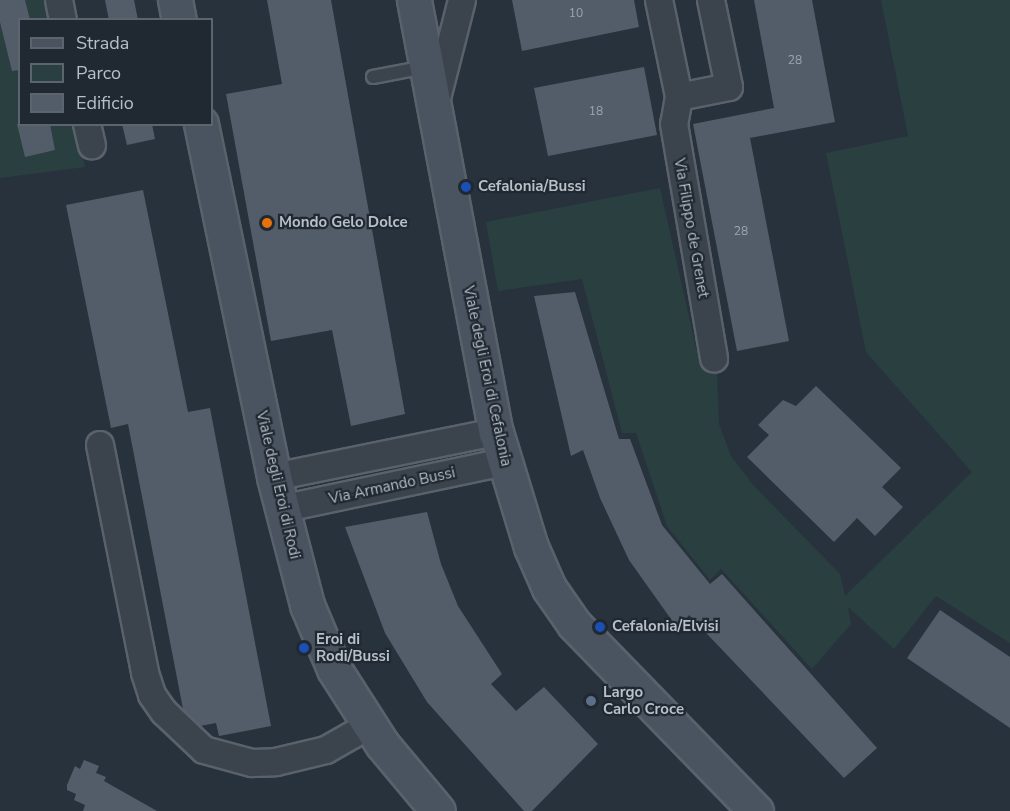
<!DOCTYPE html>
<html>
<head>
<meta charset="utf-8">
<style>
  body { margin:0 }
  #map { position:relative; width:1010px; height:811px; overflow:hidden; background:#28323d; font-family:"Nunito Sans",sans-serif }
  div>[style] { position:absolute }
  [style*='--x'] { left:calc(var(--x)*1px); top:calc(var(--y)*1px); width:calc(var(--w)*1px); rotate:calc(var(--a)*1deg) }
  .green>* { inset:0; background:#2a3f3f }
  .building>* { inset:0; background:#535d6a }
  .roads { filter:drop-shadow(2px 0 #59626b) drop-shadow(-2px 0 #59626b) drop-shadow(0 2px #59626b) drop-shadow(0 -2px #59626b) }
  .lane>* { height:12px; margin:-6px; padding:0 6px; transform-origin:6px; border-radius:6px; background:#3b444d }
  .street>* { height:26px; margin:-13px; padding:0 13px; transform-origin:13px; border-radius:13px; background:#3b444d }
  .secondary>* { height:33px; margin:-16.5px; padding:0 16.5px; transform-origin:16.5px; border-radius:16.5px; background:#4a5360 }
  .dots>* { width:16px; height:16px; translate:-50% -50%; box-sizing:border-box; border:3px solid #202932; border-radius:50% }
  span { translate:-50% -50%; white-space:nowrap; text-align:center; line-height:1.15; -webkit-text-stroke:4.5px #202932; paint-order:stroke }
  .number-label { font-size:12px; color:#9ea6b0 }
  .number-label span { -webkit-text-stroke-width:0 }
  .poi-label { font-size:15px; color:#b7bfc8; font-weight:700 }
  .left { translate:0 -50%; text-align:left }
  .street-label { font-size:15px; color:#b7bfc8 }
  .legend { position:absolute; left:18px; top:18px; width:195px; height:108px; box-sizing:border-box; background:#202932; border:2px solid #5c656e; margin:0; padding:8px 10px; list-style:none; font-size:18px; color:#b7bfc8 }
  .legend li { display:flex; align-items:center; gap:12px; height:30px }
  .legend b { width:30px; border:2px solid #5c656e }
</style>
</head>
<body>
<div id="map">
  <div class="green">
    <i style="clip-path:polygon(0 0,51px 0,56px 19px,20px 20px,20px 124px,76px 125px,85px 167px,0 178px)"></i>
    <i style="clip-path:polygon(881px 0,1010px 0,1010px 643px,936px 596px,894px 649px,848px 607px,851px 624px,812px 669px,721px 569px,710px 580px,667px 526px,636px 433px,622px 433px,582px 279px,498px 291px,486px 222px,660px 188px,697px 352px,717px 374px,719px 424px,731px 456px,754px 486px,840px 574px,845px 596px,972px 472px,866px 352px,826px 153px,908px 136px)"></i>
  </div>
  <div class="building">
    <i style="clip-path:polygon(0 0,25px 0,30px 20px,20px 20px,20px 70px,12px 71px,0 22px)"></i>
    <i style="clip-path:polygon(105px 0,134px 0,138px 20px,109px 20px)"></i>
    <i style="clip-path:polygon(267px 0,331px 0,405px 414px,351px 426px,332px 330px,271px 341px,226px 94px,282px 84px)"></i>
    <i style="clip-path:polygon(512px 0,634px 0,639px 27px,522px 51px)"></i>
    <i style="clip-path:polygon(754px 0,812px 0,835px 122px,750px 138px,789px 341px,737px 351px,693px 124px,774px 108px)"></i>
    <i style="clip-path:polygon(644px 67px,657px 135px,548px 156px,534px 88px)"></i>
    <i style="clip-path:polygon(17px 124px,50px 124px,55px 150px,25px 157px)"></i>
    <i style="clip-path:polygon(122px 124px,152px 124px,155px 139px,127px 145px)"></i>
    <i style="clip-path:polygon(143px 190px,188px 412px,210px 408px,271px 726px,219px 736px,216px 723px,200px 726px,183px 709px,128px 424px,111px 428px,66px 205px)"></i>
    <i style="clip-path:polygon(575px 292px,619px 439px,630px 439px,662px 525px,710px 584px,722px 574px,877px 748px,844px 778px,689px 615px,678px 629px,629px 560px,600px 498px,583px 450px,571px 456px,534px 296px)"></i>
    <i style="clip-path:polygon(816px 386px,901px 468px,882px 487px,903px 507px,875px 536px,857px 518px,834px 542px,747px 457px,769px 435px,758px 425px,783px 400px,796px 406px)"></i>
    <i style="clip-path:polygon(427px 512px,441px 564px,458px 606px,502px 674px,491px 684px,516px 711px,544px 687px,598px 744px,532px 811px,524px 811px,427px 702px,385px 633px,345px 527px)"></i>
    <i style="clip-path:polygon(940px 610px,1010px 657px,1010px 728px,907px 658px)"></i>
    <i style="clip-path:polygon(84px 760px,99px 766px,96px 773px,106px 777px,104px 781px,157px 811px,83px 811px,85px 805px,74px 800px,76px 794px,67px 790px,67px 785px,75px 766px,80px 769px)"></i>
  </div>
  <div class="roads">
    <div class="lane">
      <i style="--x:373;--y:77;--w:54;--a:-10.7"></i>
    </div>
    <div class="street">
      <i style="--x:59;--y:0;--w:20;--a:79"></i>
      <i style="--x:659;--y:0;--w:99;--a:78.3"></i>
      <i style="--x:679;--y:97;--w:51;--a:-11.3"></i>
      <i style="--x:729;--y:87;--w:89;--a:-101.7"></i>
      <i style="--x:679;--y:97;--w:27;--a:100"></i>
      <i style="--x:674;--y:124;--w:238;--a:80.3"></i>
      <i style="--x:435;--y:106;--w:109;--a:-75.7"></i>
      <i style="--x:87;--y:124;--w:22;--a:77"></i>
      <i style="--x:100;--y:445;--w:232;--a:78.8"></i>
      <i style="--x:145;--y:673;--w:23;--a:72"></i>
      <i style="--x:152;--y:695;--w:21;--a:55"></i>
      <i style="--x:164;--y:712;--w:55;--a:43.5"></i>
      <i style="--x:204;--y:750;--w:50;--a:15.2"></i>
      <i style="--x:252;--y:763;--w:24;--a:-2"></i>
      <i style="--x:276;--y:762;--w:51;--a:-13.5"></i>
      <i style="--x:326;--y:750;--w:51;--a:-29.6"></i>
      <i style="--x:274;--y:477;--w:227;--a:-11.5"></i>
      <i style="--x:281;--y:509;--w:228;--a:-11.9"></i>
    </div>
    <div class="secondary">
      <i style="--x:175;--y:0;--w:20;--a:79"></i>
      <i style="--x:414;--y:0;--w:440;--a:79.3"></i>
      <i style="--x:496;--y:432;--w:120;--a:73.1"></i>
      <i style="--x:531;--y:547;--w:45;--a:66.3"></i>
      <i style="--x:549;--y:588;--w:44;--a:55.2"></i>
      <i style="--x:574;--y:624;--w:261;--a:45.8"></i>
      <i style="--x:201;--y:124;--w:360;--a:78.3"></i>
      <i style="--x:274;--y:477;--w:132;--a:75.5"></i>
      <i style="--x:307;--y:605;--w:69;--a:67.1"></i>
      <i style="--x:334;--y:669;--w:89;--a:57.4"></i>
      <i style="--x:382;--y:744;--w:87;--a:50.1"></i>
    </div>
  </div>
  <div class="dots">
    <i style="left:466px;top:187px;background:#1a4fb4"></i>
    <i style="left:267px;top:223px;background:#e8710a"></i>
    <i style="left:600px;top:627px;background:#1a4fb4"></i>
    <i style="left:304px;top:648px;background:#1a4fb4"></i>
    <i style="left:591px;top:701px;background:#5c6f8a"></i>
  </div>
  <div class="number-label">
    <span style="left:576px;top:14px">10</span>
    <span style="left:795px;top:61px">28</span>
    <span style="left:596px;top:112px">18</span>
    <span style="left:741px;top:232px">28</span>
  </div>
  <div class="poi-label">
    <span class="left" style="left:478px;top:187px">Cefalonia/Bussi</span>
    <span class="left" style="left:279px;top:223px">Mondo Gelo Dolce</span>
    <span class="left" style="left:612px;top:627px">Cefalonia/Elvisi</span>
    <span class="left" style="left:316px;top:648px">Eroi di<br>Rodi/Bussi</span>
    <span class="left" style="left:603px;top:701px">Largo<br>Carlo Croce</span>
  </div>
  <div class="street-label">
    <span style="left:691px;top:228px;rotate:80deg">Via Filippo de Grenet</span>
    <span style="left:487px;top:376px;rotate:78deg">Viale degli Eroi di Cefalonia</span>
    <span style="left:278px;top:485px;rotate:77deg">Viale degli Eroi di Rodi</span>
    <span style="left:392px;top:486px;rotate:-12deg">Via Armando Bussi</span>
  </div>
  <ul class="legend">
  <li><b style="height:8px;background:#4a5360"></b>Strada</li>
  <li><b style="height:16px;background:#2a3f3f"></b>Parco</li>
  <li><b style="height:16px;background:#535d6a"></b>Edificio</li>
  </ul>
</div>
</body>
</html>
